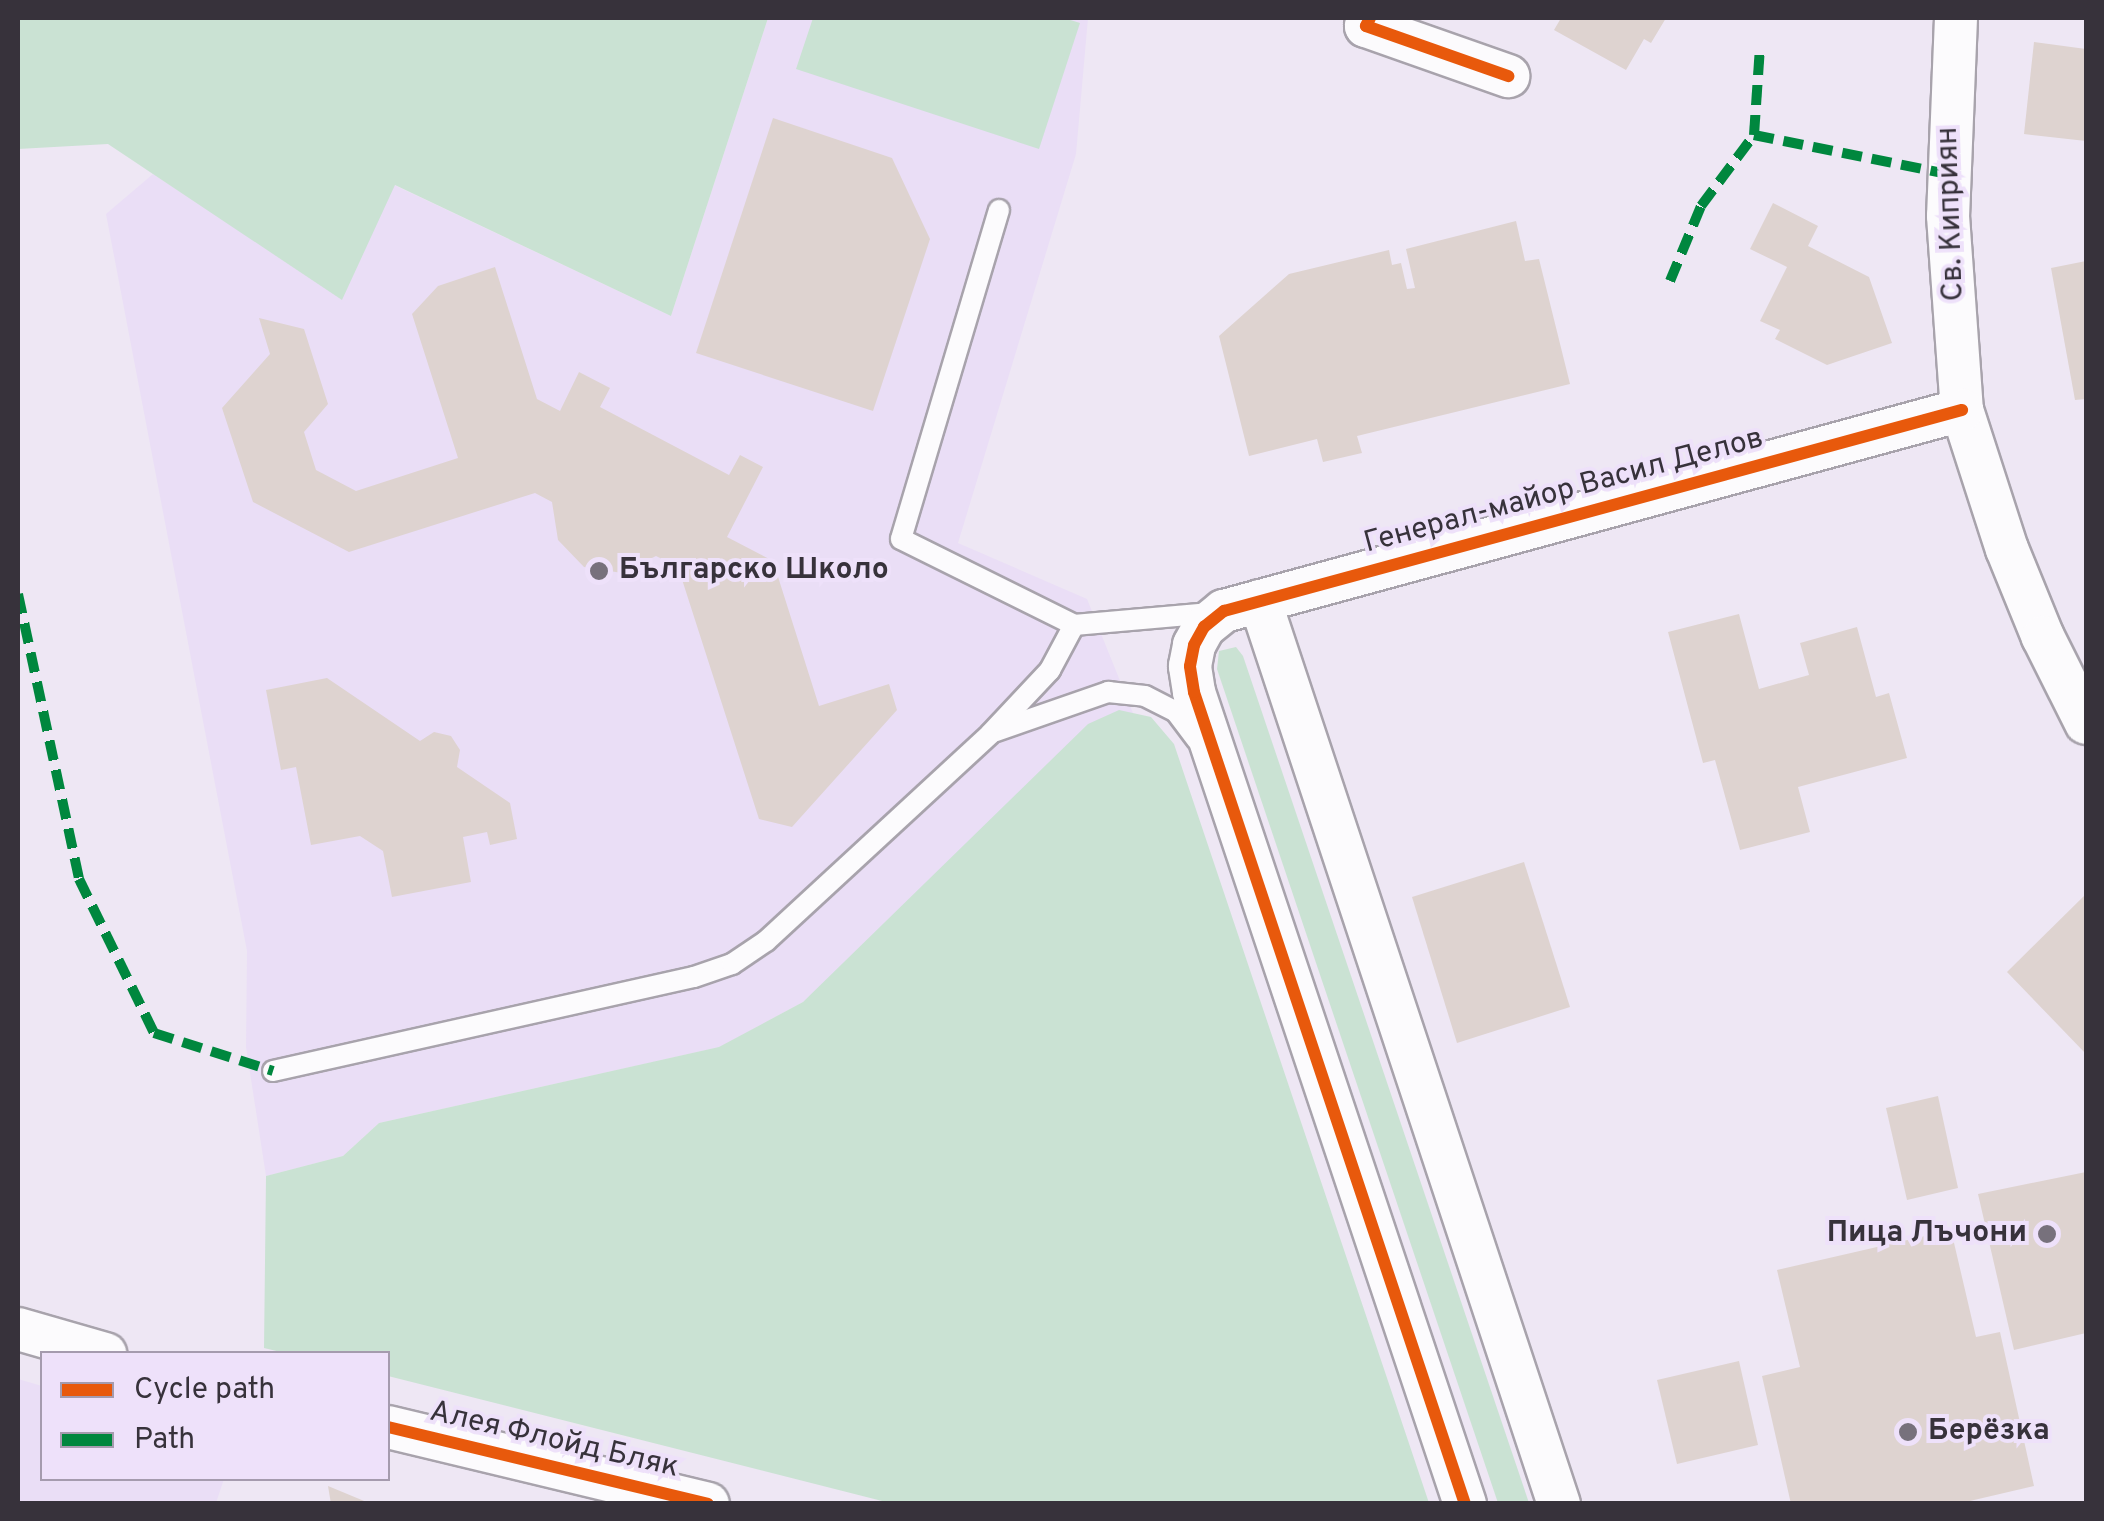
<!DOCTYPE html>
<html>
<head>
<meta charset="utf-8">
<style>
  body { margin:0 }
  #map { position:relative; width:2104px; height:1521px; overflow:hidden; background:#eee7f4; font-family:Overpass,sans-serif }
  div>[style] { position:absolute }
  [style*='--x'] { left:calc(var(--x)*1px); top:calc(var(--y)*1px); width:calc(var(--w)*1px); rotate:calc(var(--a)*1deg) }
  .built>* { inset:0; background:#eadef6 }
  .green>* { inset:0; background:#cae2d3 }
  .building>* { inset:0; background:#ded3d0 }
  .roads { filter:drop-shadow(2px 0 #a8a3ac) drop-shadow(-2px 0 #a8a3ac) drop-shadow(0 2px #a8a3ac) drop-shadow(0 -2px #a8a3ac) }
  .service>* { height:20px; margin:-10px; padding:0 10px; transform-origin:10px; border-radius:10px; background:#fcfbfd }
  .minor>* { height:42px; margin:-21px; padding:0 21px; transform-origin:21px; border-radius:21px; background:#fcfbfd }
  .quiet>* { height:10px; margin-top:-5px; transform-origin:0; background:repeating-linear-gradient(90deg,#00873e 0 20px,transparent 0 30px) }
  .cycleway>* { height:12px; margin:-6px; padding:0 6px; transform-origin:6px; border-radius:6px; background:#e8590c }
  .dots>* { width:28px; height:28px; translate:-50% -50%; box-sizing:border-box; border:5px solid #eee1fa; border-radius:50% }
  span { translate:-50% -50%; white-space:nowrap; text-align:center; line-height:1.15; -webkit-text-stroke:8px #eee1fa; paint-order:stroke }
  .street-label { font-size:30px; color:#37323b }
  .poi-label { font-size:30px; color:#37323b; font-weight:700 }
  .left { translate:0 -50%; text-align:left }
  .right { translate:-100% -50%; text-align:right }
  .frame { position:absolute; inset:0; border:20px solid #37323b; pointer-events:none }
  .legend { position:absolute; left:40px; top:1351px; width:350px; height:130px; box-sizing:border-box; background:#eee1fa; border:2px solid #a59bae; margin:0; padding:12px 18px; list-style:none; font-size:30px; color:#37323b }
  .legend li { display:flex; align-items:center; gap:20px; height:50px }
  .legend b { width:50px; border:2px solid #a59bae }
</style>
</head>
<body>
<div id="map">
  <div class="built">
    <i style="clip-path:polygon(768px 18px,1088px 18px,1076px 154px,958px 543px,1087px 599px,1133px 713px,803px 1002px,720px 1047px,379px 1123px,343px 1156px,266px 1176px,246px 1047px,247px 951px,106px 214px,153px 174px,342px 299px,394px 185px,671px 316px)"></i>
    <i style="clip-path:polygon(18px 1379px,42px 1386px,42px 1478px,224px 1479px,216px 1503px,18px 1503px)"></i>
  </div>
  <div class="green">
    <i style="clip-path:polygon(18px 18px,768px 18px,671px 316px,395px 185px,342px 300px,108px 144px,18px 149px)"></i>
    <i style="clip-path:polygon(813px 18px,1064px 18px,1080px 23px,1039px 149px,796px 69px)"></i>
    <i style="clip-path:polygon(1236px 647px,1243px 656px,1529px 1503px,1498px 1503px,1217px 669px,1219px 651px)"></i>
    <i style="clip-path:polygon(1119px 710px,1151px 717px,1174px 744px,1429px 1503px,890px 1503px,388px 1376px,388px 1354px,289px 1354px,264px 1348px,266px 1176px,343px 1156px,379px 1123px,719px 1047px,803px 1002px,1088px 724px)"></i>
  </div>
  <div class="building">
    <i style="clip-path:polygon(1561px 18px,1666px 18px,1651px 43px,1644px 39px,1626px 70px,1554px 30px)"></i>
    <i style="clip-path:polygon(2034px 42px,2086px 49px,2086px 141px,2024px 134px)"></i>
    <i style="clip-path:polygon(773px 118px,892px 158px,930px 239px,873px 411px,696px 353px)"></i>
    <i style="clip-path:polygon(1773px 203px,1818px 226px,1808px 246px,1869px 277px,1892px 343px,1827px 365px,1775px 339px,1780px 330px,1760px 321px,1787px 267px,1750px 249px)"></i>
    <i style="clip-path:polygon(1516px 221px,1525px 261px,1539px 259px,1570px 384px,1357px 436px,1362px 453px,1323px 462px,1317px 439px,1249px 456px,1219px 336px,1289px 274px,1389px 250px,1392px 265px,1401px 263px,1407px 289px,1415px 288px,1406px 249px)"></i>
    <i style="clip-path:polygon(2086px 261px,2086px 399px,2075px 400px,2051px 268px)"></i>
    <i style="clip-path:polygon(495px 267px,537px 399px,560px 411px,579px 372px,610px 388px,600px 407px,729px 475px,740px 455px,763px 467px,727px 537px,773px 561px,819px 706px,889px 684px,897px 710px,792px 827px,759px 819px,678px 567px,656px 556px,622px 573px,584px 567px,558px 540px,552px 502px,535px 493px,349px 552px,253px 502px,222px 408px,270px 354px,259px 318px,304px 329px,328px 404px,304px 432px,316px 470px,356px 491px,458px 458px,412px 314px,438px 286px)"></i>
    <i style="clip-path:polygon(1739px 614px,1759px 689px,1809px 675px,1800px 643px,1857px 627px,1876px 697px,1889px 693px,1907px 758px,1798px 787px,1810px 832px,1740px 850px,1715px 760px,1703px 763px,1668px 632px)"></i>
    <i style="clip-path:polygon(327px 678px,420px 741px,434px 732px,451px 736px,460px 750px,457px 767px,510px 803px,517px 839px,490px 845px,487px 832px,463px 837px,471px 882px,392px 897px,383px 851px,360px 836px,311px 845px,296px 767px,281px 770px,266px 690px)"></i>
    <i style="clip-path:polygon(1524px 862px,1570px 1007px,1457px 1043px,1412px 897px)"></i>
    <i style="clip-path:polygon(2086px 894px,2086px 1054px,2007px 972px)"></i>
    <i style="clip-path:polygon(1938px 1096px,1958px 1188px,1907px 1200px,1886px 1108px)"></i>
    <i style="clip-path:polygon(2086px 1172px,2086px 1333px,2014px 1350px,1978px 1194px)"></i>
    <i style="clip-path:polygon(1951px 1230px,1976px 1337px,2000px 1332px,2034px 1486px,1957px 1504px,1791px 1504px,1762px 1376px,1800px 1367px,1777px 1270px)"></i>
    <i style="clip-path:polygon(1739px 1361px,1758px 1445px,1677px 1464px,1657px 1380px)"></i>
    <i style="clip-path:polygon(328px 1486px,369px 1503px,369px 1504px,331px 1504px)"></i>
  </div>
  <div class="roads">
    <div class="service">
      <i style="--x:999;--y:210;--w:343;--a:106.6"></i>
      <i style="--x:901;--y:539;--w:193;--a:26.4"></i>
      <i style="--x:1074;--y:625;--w:137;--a:-5"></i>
      <i style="--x:996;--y:731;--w:119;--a:-19.2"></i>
      <i style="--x:1108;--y:692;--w:37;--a:6"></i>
      <i style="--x:1145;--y:696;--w:35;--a:27"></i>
      <i style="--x:1176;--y:712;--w:35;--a:53"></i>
      <i style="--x:273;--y:1071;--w:431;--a:-12.6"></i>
      <i style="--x:694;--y:977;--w:40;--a:-18.9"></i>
      <i style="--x:732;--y:964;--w:41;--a:-34.1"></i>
      <i style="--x:766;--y:941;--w:305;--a:-42.7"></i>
      <i style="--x:990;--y:734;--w:88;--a:-46.8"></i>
      <i style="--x:1050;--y:670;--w:51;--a:-61.9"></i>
    </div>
    <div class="minor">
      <i style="--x:1370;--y:18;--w:9;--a:117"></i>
      <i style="--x:1366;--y:26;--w:151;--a:19.4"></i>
      <i style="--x:1956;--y:18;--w:198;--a:92.3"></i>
      <i style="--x:1948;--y:216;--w:195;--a:85.9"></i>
      <i style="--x:1962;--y:410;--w:146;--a:72.1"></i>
      <i style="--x:2007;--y:549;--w:95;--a:67.8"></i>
      <i style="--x:2043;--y:637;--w:96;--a:63.4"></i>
      <i style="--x:1260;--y:601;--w:951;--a:71.68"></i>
      <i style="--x:18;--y:1329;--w:91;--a:16"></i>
      <i style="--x:388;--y:1427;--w:329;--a:13.5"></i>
      <i style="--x:1465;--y:1504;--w:856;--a:-108.46"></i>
      <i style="--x:1194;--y:692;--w:26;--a:-99"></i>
      <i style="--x:1190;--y:666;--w:21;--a:-79"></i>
      <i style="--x:1194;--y:645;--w:21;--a:-61"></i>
      <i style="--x:1204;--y:627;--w:26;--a:-39"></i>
      <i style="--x:1224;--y:611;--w:765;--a:-15.24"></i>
    </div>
  </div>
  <div class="quiet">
    <i style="--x:1754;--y:135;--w:88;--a:-86.1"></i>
    <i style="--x:1670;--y:281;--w:81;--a:-67.5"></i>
    <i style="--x:1701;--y:206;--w:89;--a:-53.3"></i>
    <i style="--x:1754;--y:135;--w:198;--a:11.4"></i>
    <i style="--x:18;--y:594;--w:291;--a:77.9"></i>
    <i style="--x:79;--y:879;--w:171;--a:64"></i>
    <i style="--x:154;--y:1033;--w:125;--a:17.7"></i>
  </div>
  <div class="cycleway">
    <i style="--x:1370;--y:18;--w:9;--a:117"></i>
    <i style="--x:1366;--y:26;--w:151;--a:19.4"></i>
    <i style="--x:388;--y:1427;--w:329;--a:13.5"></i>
    <i style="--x:1465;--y:1504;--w:856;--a:-108.46"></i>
    <i style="--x:1194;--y:692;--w:26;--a:-99"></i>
    <i style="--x:1190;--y:666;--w:21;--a:-79"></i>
    <i style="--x:1194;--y:645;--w:21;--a:-61"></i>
    <i style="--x:1204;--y:627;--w:26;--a:-39"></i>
    <i style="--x:1224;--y:611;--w:765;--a:-15.24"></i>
  </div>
  <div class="dots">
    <i style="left:599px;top:571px;background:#77717c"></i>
    <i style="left:2047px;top:1234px;background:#77717c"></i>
    <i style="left:1908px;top:1432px;background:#77717c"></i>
  </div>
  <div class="street-label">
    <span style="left:1952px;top:214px;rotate:-92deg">Св. Киприян</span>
    <span style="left:1564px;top:492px;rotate:-15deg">Генерал-майор Васил Делов</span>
    <span style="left:554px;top:1441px;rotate:13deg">Алея Флойд Бляк</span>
  </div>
  <div class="poi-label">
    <span class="left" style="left:619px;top:571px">Българско Школо</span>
    <span class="right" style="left:2027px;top:1234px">Пица Лъчони</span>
    <span class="left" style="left:1928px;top:1432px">Берёзка</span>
  </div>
  <div class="frame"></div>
  <ul class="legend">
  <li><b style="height:12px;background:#e8590c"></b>Cycle path</li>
  <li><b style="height:12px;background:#00873e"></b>Path</li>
  </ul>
</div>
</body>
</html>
